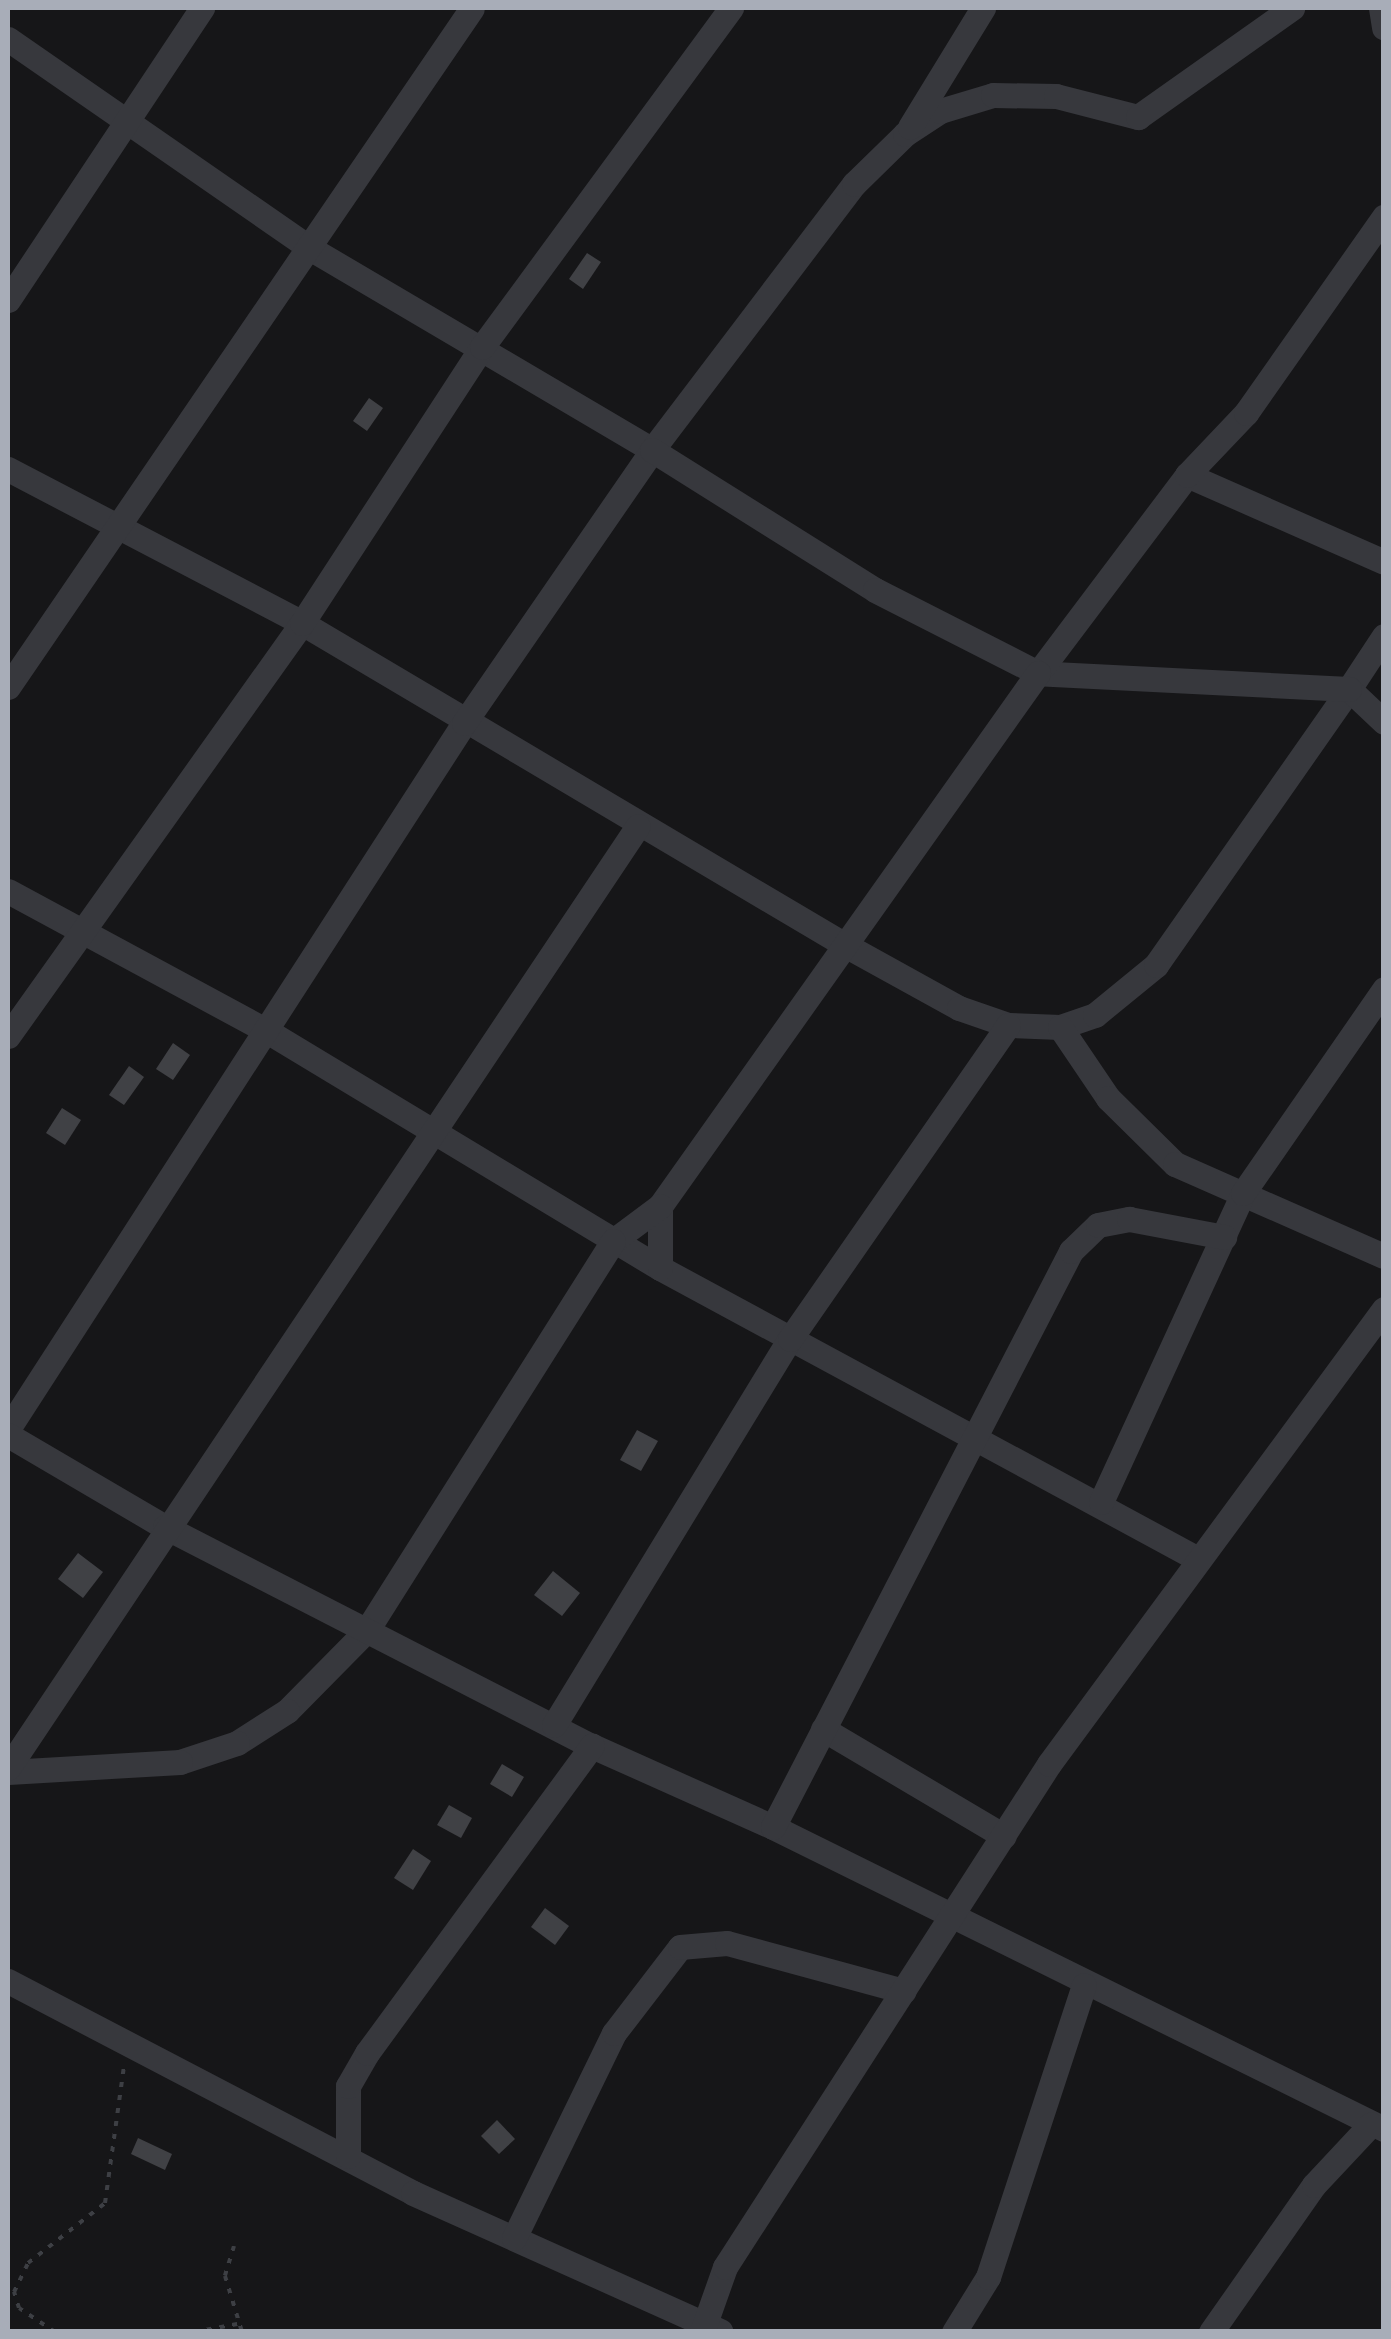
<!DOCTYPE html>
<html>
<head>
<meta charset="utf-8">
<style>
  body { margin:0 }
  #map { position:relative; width:1391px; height:2339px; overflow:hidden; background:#161618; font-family:Karla,sans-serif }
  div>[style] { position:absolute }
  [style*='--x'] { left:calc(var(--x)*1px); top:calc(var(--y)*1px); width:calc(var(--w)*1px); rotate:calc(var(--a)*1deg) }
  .building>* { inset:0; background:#404145 }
  .path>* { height:4px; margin-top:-2px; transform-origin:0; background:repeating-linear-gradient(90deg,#3d3f44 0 5px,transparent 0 13px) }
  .minor>* { height:25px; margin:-12.5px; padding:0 12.5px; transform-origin:12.5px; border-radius:12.5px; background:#37383d }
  span { translate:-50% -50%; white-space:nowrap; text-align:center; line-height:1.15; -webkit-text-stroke:9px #111113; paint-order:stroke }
  .frame { position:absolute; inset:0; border:10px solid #a8adb8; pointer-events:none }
</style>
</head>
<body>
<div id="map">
  <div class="building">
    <i style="clip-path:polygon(587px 253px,601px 262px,583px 289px,569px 279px)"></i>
    <i style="clip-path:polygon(369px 398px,383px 408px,367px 431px,353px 421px)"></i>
    <i style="clip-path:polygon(173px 1043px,190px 1055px,173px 1080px,156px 1069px)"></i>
    <i style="clip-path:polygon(129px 1066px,144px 1077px,124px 1105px,109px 1095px)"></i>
    <i style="clip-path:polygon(62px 1108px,81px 1120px,65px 1145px,46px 1133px)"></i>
    <i style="clip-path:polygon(637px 1430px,658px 1441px,641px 1471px,620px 1460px)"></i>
    <i style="clip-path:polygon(78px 1553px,103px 1572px,83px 1598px,58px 1579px)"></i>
    <i style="clip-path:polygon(553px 1571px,580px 1593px,562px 1616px,534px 1595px)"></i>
    <i style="clip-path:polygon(502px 1764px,524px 1777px,512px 1797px,490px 1784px)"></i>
    <i style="clip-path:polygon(449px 1805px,472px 1818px,461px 1838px,437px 1825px)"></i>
    <i style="clip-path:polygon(413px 1849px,431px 1861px,413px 1890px,394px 1878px)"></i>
    <i style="clip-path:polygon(545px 1908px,569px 1926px,555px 1945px,531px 1927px)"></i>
    <i style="clip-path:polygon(497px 2120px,515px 2139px,499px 2154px,481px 2136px)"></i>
    <i style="clip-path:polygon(138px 2138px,172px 2154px,165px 2170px,131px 2154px)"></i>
  </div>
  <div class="path">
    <i style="--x:234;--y:2246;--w:31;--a:107"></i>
    <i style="--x:225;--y:2276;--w:59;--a:73.1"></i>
    <i style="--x:55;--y:2332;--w:43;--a:-146.3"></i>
    <i style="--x:19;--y:2308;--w:17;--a:-107"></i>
    <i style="--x:14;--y:2292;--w:32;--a:-64"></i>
    <i style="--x:28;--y:2263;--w:98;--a:-37.9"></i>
    <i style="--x:105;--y:2203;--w:138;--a:-82.1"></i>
    <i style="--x:194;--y:2332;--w:44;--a:-10.5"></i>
  </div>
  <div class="minor">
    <i style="--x:1381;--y:8;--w:20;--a:81"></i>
    <i style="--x:8;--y:39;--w:371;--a:34.7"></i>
    <i style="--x:313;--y:250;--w:394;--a:30.5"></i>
    <i style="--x:652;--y:450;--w:334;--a:-52.8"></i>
    <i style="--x:854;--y:184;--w:71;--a:-44.4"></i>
    <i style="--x:905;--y:134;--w:42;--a:-33.3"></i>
    <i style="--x:940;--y:111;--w:55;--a:-16.8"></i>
    <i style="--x:993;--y:95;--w:63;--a:0.9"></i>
    <i style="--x:1056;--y:96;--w:85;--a:14.4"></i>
    <i style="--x:1138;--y:117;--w:189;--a:-35.3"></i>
    <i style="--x:910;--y:127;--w:140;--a:-58.5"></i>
    <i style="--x:8;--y:300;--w:351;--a:-56.4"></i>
    <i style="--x:8;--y:469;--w:332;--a:27.6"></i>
    <i style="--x:302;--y:623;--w:631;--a:30.67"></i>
    <i style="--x:845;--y:945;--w:130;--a:28.9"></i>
    <i style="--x:959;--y:1008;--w:52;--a:19.1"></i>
    <i style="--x:1008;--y:1025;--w:52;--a:2.2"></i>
    <i style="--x:1060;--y:1027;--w:37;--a:-19"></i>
    <i style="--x:1095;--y:1015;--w:79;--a:-39.3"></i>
    <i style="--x:1156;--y:965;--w:337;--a:-55"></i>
    <i style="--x:1187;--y:475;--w:215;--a:23.8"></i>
    <i style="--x:1384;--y:636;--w:64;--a:123.4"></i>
    <i style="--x:1349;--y:689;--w:48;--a:43.3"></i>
    <i style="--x:8;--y:687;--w:822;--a:-55.65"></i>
    <i style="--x:1349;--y:689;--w:311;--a:-177.1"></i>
    <i style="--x:1038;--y:673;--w:248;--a:-53"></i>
    <i style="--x:1187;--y:475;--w:86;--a:-46.4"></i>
    <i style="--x:1246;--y:413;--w:240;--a:-54.9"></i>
    <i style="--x:8;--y:891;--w:294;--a:28.4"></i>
    <i style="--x:267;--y:1031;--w:459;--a:31.1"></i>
    <i style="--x:660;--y:1268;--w:612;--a:28.41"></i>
    <i style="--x:1060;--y:1027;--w:86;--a:55.9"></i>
    <i style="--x:1108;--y:1098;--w:94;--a:44.6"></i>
    <i style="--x:1175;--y:1164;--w:228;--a:23.8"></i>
    <i style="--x:8;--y:1036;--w:507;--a:-54.55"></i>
    <i style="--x:302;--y:623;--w:330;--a:-56.9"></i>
    <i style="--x:482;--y:347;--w:421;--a:-53.7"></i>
    <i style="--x:660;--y:1268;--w:62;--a:-90"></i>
    <i style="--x:8;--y:1429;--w:840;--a:-57.14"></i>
    <i style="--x:464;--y:723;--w:331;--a:-55.4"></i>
    <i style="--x:652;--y:450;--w:263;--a:32.1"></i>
    <i style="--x:875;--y:590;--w:183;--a:27"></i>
    <i style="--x:1038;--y:673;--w:653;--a:125.34"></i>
    <i style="--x:660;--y:1206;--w:59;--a:143.3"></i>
    <i style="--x:613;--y:1241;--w:462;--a:122.3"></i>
    <i style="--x:366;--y:1631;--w:112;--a:134.6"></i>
    <i style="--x:287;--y:1711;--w:59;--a:147.4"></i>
    <i style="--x:237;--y:1743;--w:60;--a:161.6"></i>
    <i style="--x:180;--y:1762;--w:172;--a:176.7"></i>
    <i style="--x:8;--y:1435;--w:182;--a:30.4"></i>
    <i style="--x:165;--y:1527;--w:480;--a:27.2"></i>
    <i style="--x:592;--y:1746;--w:198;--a:24.1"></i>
    <i style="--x:773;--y:1827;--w:682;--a:26.3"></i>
    <i style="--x:1101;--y:1502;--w:340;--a:-65.3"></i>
    <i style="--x:1243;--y:1193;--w:248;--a:-55.3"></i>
    <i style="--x:554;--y:1725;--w:452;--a:-58.6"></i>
    <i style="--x:790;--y:1339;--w:382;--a:-55.2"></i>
    <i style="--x:823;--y:1729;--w:210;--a:30.6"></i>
    <i style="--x:8;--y:1768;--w:1133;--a:-56.23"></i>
    <i style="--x:773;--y:1827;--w:649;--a:-62.64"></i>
    <i style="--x:1071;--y:1251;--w:37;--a:-44"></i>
    <i style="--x:1098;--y:1225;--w:32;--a:-11"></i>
    <i style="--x:1129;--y:1219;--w:97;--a:10.7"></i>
    <i style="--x:8;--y:1981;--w:457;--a:27.6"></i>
    <i style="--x:413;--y:2193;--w:337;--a:24.2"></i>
    <i style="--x:348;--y:2156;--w:70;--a:-90"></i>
    <i style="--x:348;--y:2086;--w:38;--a:-60"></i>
    <i style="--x:367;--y:2053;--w:381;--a:-53.8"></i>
    <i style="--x:514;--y:2238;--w:228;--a:-64"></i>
    <i style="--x:614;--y:2033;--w:108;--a:-52.5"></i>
    <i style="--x:680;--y:1947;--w:47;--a:-4.9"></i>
    <i style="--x:727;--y:1943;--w:183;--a:15.2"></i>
    <i style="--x:702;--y:2332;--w:69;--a:-70.5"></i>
    <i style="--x:725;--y:2267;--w:598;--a:-57.21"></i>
    <i style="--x:1049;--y:1764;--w:565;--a:-53.64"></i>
    <i style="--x:954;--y:2332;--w:65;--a:-58.3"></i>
    <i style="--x:988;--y:2277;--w:307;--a:-71.8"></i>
    <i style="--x:1211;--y:2332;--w:179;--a:-55"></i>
    <i style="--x:1314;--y:2185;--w:83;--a:-46.9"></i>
  </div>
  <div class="frame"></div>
</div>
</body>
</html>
